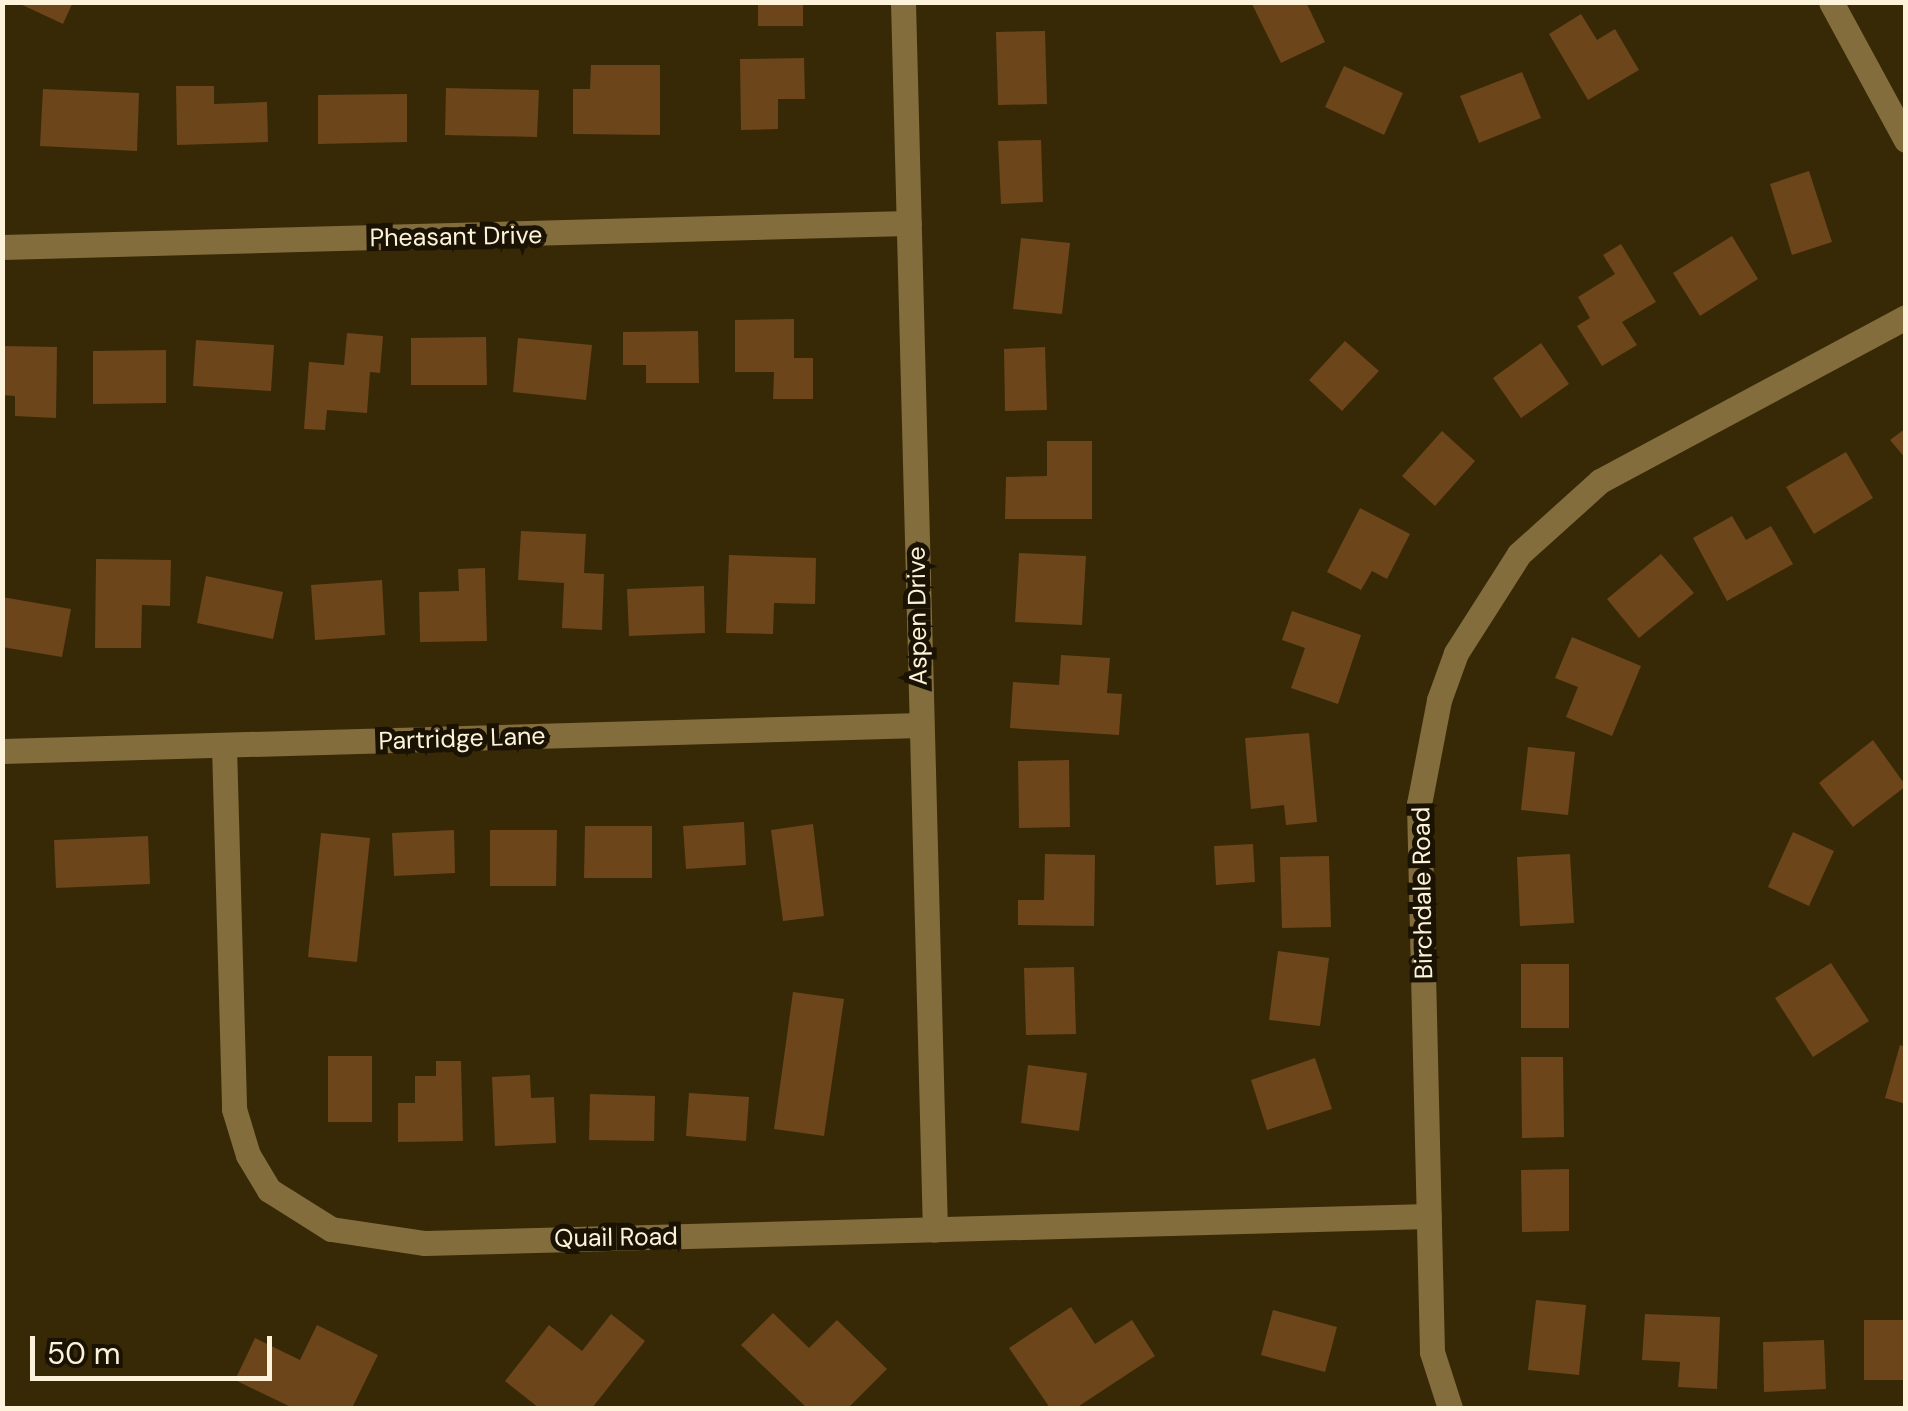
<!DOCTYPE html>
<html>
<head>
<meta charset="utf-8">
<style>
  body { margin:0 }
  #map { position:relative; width:1908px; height:1411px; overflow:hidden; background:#372906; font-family:"DM Sans",sans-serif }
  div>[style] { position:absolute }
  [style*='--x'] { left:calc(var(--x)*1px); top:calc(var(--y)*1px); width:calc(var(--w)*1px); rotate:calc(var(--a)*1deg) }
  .building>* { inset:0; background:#6c451a }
  .minor>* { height:25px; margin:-12.5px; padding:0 12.5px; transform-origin:12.5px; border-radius:12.5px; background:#836d3d }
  span { translate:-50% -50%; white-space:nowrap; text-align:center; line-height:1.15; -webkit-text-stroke:10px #1a1202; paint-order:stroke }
  .street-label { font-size:25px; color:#fdf2da }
  .frame { position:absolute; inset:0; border:5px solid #fdf2da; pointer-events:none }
  .scale { position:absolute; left:30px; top:1336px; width:242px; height:45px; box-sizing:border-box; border:5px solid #fdf2da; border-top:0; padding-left:12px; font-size:30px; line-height:35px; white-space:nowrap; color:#fdf2da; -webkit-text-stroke:8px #1a1202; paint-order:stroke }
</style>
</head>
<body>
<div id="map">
  <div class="building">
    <i style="clip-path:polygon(16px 2px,73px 2px,63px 24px)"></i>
    <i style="clip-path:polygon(758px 2px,803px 2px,803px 26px,758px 26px)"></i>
    <i style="clip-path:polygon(1251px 2px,1306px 2px,1325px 42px,1281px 63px)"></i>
    <i style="clip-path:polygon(1581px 14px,1597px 40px,1615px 29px,1639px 70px,1588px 100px,1549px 34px)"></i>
    <i style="clip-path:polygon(1045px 31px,1047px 104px,998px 105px,996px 32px)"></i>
    <i style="clip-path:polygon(804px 58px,805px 99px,778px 99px,778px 129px,741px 130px,740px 59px)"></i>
    <i style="clip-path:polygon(591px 65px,660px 65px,660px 135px,573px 134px,573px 89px,590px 89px)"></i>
    <i style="clip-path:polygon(1344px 66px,1403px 93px,1384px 135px,1325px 107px)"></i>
    <i style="clip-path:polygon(1522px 72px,1541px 118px,1479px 143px,1460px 96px)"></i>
    <i style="clip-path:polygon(176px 86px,214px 86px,214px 104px,267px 102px,268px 142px,177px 145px)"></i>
    <i style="clip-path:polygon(446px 88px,539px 90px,537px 137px,445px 135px)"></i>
    <i style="clip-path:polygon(43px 89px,139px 93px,137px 151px,40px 146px)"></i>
    <i style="clip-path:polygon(407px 94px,407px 142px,318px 144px,318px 95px)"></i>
    <i style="clip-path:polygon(1041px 140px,1043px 202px,1001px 204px,998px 141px)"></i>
    <i style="clip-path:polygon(1809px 171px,1832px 242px,1792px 255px,1770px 184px)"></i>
    <i style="clip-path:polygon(1732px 236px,1758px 279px,1700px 316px,1673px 273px)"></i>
    <i style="clip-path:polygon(1021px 238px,1070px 243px,1062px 314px,1013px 309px)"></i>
    <i style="clip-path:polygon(1621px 244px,1656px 302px,1622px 322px,1637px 345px,1602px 366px,1577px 326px,1590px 318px,1578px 297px,1615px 274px,1603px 255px)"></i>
    <i style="clip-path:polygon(794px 319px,794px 358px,813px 358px,813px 399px,773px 399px,774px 372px,735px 372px,735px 320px)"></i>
    <i style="clip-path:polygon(698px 331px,699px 383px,646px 383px,646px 365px,623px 365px,623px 332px)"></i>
    <i style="clip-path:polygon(347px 333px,383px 336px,380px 373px,370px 372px,367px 413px,327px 410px,325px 430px,304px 429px,309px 362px,344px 365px)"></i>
    <i style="clip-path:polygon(486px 337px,487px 385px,411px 385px,411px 338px)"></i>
    <i style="clip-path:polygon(518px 338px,592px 345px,586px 400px,513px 392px)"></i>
    <i style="clip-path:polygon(196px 340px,274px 345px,271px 391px,193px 386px)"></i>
    <i style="clip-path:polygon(1345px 341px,1379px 371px,1342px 411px,1309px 380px)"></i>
    <i style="clip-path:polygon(1541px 343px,1569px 384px,1521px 418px,1493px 378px)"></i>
    <i style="clip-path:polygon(2px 346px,57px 347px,56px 418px,15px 416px,15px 396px,2px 395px)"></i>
    <i style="clip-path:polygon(1045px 347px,1047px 410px,1005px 411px,1004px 349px)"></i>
    <i style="clip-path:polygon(166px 350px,166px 403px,93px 404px,93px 351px)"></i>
    <i style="clip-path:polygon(1906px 428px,1906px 459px,1890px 440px)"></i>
    <i style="clip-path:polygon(1442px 431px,1475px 461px,1435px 506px,1402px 476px)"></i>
    <i style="clip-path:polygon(1047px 441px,1092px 441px,1092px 519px,1005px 519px,1006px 477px,1047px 476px)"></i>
    <i style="clip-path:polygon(1846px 452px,1873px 498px,1814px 534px,1786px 487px)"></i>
    <i style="clip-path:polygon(1360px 508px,1410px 534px,1387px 579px,1372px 571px,1361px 590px,1327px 572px)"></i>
    <i style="clip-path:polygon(1732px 516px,1746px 540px,1771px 526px,1793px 564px,1727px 601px,1693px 538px)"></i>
    <i style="clip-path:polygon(521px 531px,586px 534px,584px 573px,604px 574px,602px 630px,562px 628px,564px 583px,518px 580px)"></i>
    <i style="clip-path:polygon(1019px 553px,1086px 556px,1082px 625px,1015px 622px)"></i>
    <i style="clip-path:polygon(1661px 554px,1694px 593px,1639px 638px,1607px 599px)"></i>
    <i style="clip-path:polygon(729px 555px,816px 558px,815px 604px,774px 603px,773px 634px,726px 633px)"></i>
    <i style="clip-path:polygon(96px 559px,171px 560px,170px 606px,142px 605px,141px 648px,95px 648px)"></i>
    <i style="clip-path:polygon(485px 568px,487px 641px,420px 642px,419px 592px,459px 591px,458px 569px)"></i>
    <i style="clip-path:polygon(206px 576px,283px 592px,273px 639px,197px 623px)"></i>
    <i style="clip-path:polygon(382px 580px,385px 635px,315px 640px,311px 585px)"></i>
    <i style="clip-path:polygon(704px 586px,705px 633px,629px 636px,627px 589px)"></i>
    <i style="clip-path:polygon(2px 597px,71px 609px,62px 657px,2px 647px)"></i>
    <i style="clip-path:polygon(1292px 611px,1361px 635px,1338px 704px,1291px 688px,1305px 648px,1282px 640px)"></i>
    <i style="clip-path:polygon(1572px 637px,1641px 666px,1612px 736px,1566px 717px,1578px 687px,1555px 678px)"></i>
    <i style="clip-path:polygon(1061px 655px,1110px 658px,1107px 693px,1122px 694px,1119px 735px,1010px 728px,1013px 682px,1059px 685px)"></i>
    <i style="clip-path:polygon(1309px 733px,1317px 822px,1286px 825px,1284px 805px,1251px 809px,1245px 738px)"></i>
    <i style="clip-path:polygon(1873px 740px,1906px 786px,1853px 827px,1819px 783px)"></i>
    <i style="clip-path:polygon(1528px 747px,1575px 752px,1568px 815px,1521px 810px)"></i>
    <i style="clip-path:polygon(1069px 760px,1070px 827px,1019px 828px,1018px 761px)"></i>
    <i style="clip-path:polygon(744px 822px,746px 865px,686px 869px,683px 826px)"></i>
    <i style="clip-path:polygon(813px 824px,824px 916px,783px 921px,771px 830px)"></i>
    <i style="clip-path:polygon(585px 826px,652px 826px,652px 878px,584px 878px)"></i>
    <i style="clip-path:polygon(454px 830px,455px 873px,394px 876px,392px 833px)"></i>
    <i style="clip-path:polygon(490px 830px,557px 830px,556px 886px,490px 886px)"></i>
    <i style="clip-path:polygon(1793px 832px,1834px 851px,1809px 906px,1768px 887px)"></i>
    <i style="clip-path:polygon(321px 833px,370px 838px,357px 962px,308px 957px)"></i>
    <i style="clip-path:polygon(148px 836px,150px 884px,56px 888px,54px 840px)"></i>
    <i style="clip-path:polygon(1253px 844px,1255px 882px,1216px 885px,1214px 846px)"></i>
    <i style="clip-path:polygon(1045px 854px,1095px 855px,1094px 926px,1018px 925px,1018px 900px,1044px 900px)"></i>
    <i style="clip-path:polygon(1570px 854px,1574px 923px,1520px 926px,1517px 857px)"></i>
    <i style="clip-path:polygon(1329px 856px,1331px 927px,1282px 928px,1280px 857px)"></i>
    <i style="clip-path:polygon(1278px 951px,1329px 958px,1320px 1026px,1269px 1020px)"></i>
    <i style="clip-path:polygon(1831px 963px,1869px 1021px,1813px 1057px,1775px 998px)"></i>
    <i style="clip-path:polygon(1521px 964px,1569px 964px,1569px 1028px,1521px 1028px)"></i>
    <i style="clip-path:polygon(1074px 967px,1076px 1034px,1026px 1035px,1024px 968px)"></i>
    <i style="clip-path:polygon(793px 992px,844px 999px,824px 1136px,774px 1129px)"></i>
    <i style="clip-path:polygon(1900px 1045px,1906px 1047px,1906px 1104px,1885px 1098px)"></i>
    <i style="clip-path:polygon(328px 1056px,372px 1056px,372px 1122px,328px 1122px)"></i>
    <i style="clip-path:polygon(1521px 1057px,1563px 1057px,1564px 1137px,1522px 1138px)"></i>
    <i style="clip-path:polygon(1315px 1058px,1332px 1109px,1267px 1130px,1251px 1080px)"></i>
    <i style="clip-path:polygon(436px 1061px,461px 1061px,463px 1141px,398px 1142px,398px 1103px,415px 1103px,415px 1076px,436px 1076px)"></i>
    <i style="clip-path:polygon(1028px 1065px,1087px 1073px,1079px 1131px,1021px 1123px)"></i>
    <i style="clip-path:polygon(530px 1075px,531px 1098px,554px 1097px,556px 1143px,495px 1146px,492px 1077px)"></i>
    <i style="clip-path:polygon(689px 1093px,749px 1097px,746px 1141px,686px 1136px)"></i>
    <i style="clip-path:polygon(590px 1094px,655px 1096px,654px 1141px,589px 1140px)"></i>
    <i style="clip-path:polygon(1569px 1169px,1569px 1231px,1522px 1232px,1521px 1170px)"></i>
    <i style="clip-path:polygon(1536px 1300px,1586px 1305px,1579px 1375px,1528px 1370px)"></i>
    <i style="clip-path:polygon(1071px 1307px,1095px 1344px,1132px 1320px,1155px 1356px,1076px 1408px,1050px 1408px,1009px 1348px)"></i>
    <i style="clip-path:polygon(1273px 1310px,1337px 1327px,1325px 1372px,1261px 1355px)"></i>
    <i style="clip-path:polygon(773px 1313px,809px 1348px,837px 1320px,887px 1369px,848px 1408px,807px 1408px,741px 1345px)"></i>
    <i style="clip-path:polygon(611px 1314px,645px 1341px,592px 1408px,539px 1408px,505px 1381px,549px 1325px,582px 1351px)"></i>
    <i style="clip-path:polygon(1645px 1314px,1720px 1317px,1717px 1389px,1678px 1387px,1680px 1362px,1642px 1360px)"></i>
    <i style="clip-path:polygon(1864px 1320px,1906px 1320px,1906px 1380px,1864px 1380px)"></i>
    <i style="clip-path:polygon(317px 1325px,378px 1355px,352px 1408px,293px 1408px,235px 1380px,255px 1338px,300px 1360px)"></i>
    <i style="clip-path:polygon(1824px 1340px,1826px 1389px,1764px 1392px,1763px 1342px)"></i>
  </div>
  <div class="minor">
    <i style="--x:903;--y:2;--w:1228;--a:88.51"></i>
    <i style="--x:1831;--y:2;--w:157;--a:61.5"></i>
    <i style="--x:2;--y:247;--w:907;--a:-1.52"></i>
    <i style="--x:224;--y:746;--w:363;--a:88.4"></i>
    <i style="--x:234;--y:1109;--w:48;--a:73.1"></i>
    <i style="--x:248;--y:1155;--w:41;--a:59"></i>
    <i style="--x:269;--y:1190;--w:73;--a:32.2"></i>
    <i style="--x:331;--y:1229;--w:95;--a:8.5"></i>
    <i style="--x:425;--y:1243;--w:1004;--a:-1.54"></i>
    <i style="--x:2;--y:751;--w:919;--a:-1.62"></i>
    <i style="--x:1450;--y:1408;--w:59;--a:-107.8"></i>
    <i style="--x:1432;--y:1352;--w:548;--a:-91.36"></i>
    <i style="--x:1419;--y:804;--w:106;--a:-79.1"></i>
    <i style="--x:1439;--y:700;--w:50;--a:-70.1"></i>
    <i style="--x:1456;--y:653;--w:117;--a:-57.5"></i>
    <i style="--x:1519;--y:554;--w:109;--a:-42"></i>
    <i style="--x:1600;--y:481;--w:347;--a:-28.2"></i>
  </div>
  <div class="street-label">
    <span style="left:456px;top:237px;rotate:-1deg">Pheasant Drive</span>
    <span style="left:918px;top:616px;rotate:-91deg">Aspen Drive</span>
    <span style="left:462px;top:739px;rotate:-2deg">Partridge Lane</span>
    <span style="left:1423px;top:893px;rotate:-91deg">Birchdale Road</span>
    <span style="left:616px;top:1238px;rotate:-1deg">Quail Road</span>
  </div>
  <div class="frame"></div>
  <div class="scale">50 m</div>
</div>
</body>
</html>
